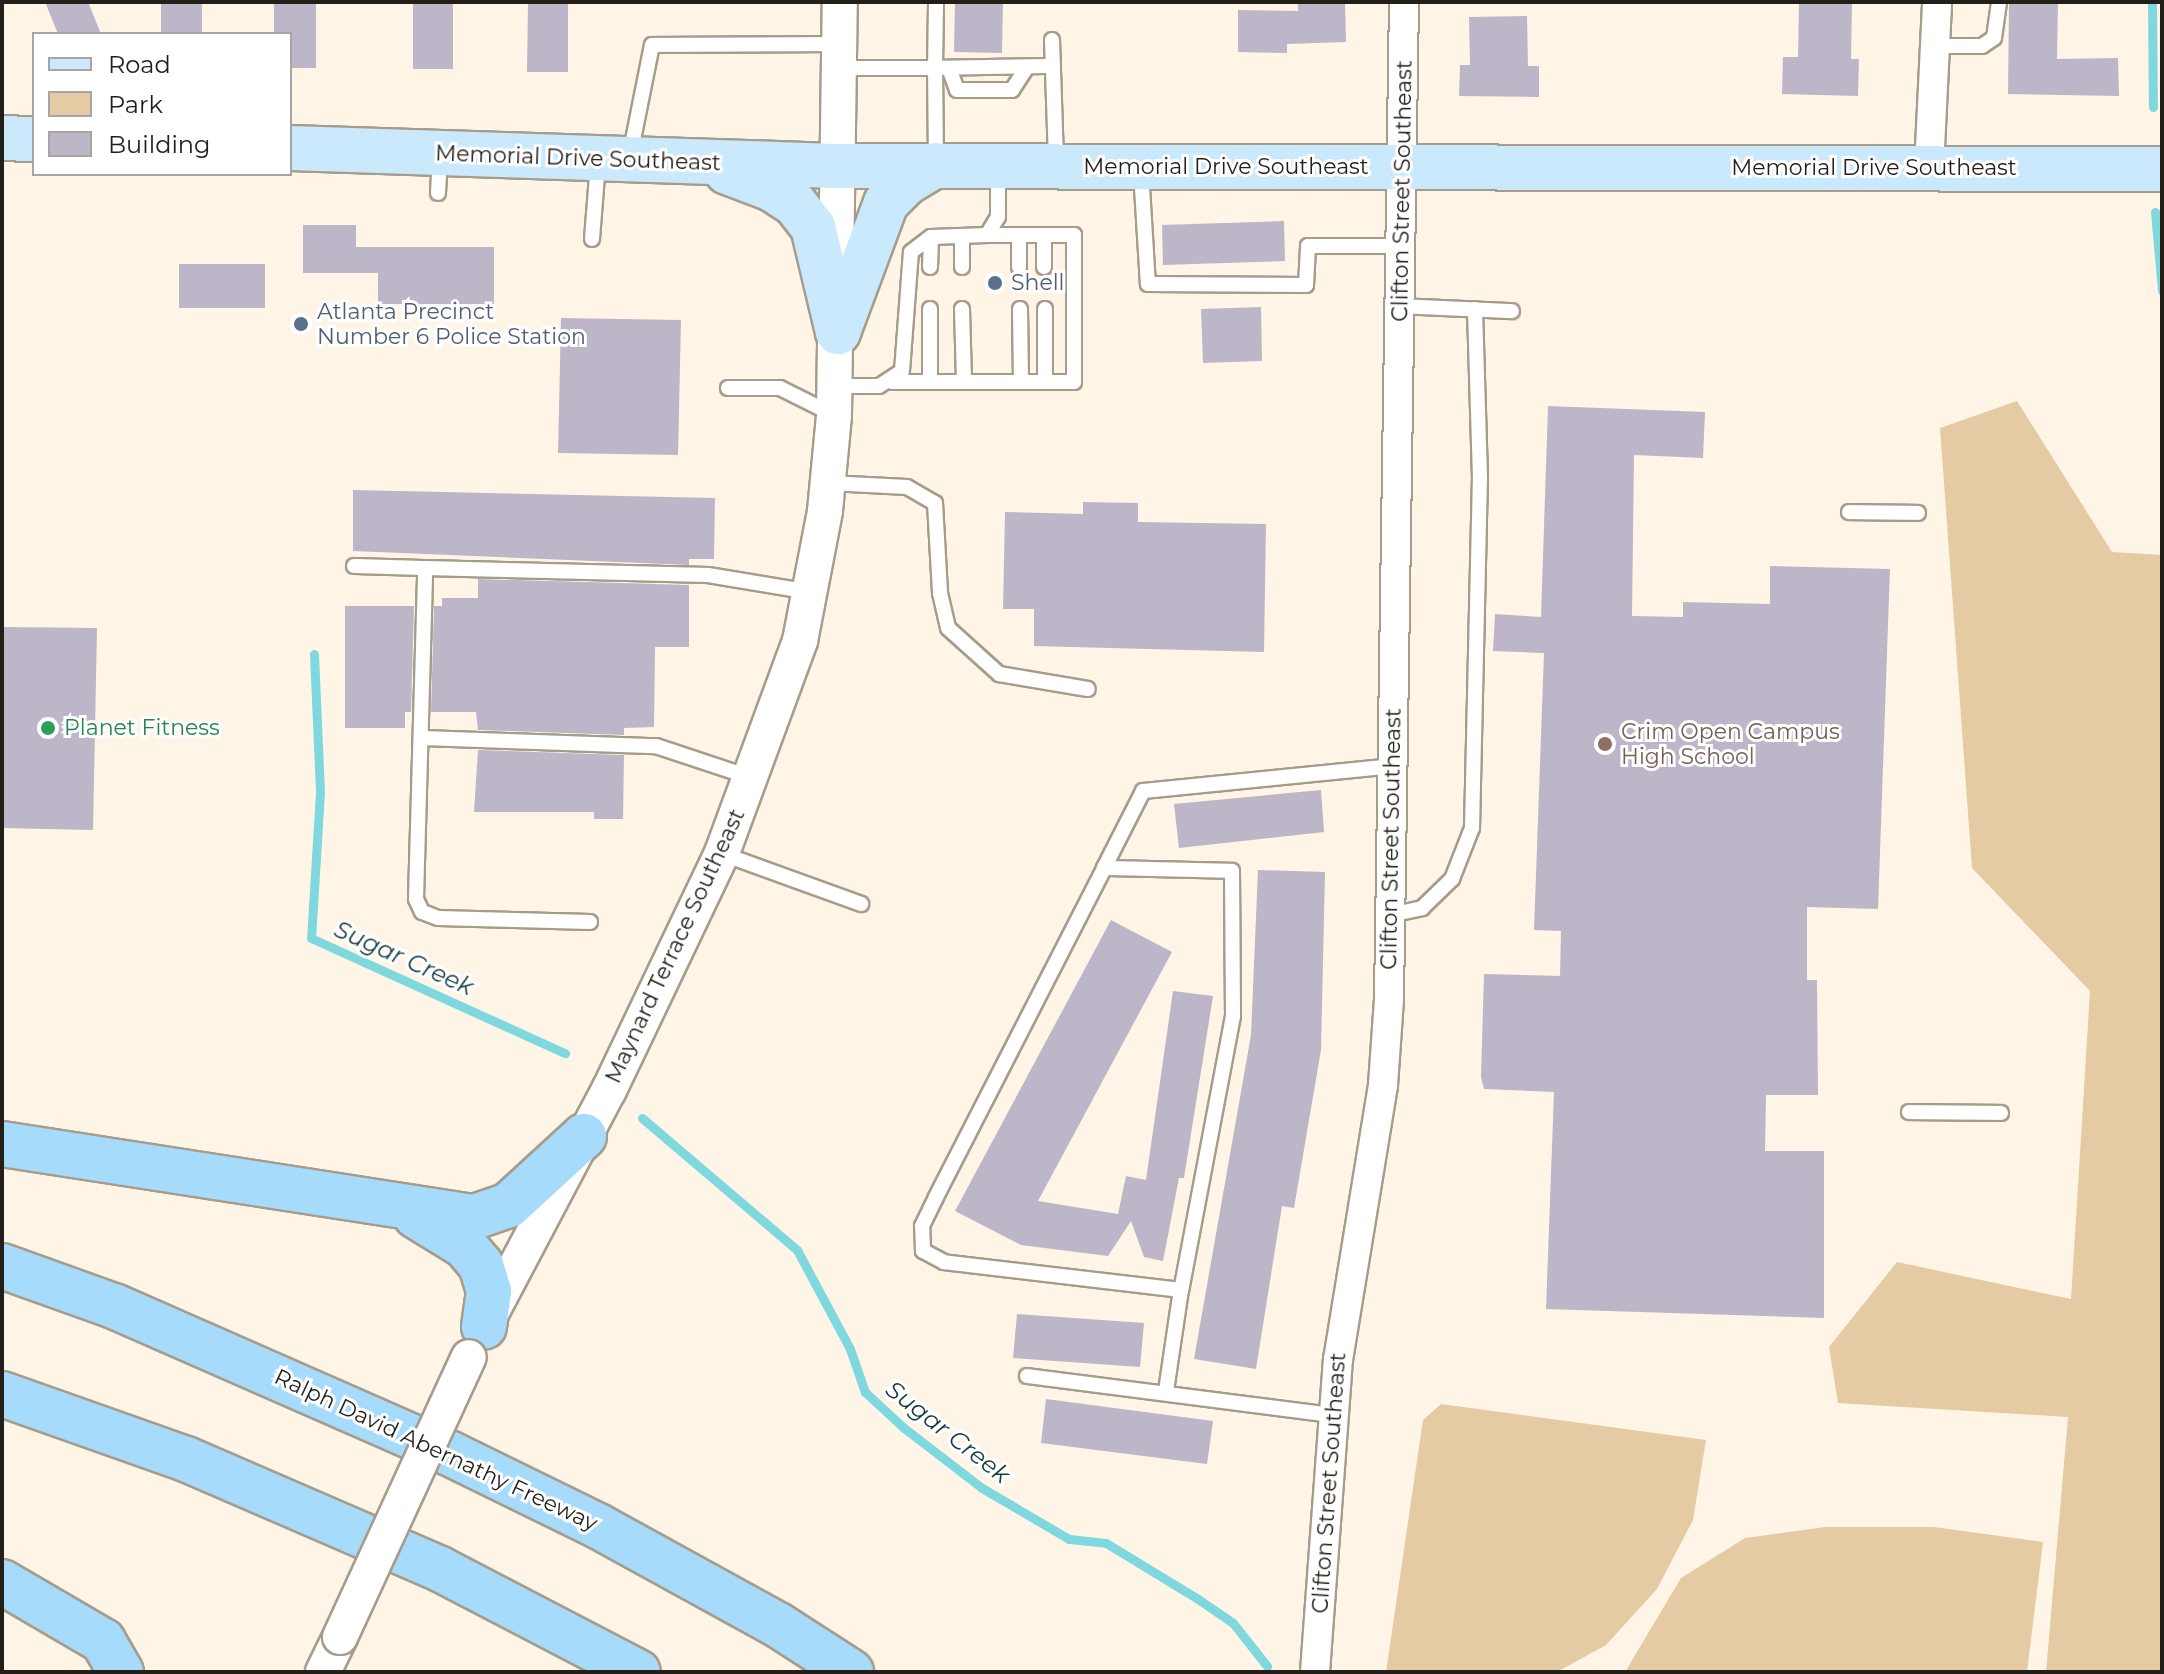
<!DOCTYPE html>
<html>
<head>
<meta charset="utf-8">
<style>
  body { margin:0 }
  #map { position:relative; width:2164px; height:1674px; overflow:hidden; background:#fef5e7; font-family:Montserrat,sans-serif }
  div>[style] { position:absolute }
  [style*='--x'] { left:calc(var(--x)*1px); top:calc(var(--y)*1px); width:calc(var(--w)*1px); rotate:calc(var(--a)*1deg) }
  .green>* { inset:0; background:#e5cba3 }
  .stream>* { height:9px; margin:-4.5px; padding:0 4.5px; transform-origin:4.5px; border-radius:4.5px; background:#80d8df }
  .building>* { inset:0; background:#bcb6c8 }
  .roads { filter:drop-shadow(2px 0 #a69c8c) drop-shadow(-2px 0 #a69c8c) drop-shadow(0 2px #a69c8c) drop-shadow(0 -2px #a69c8c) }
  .service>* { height:14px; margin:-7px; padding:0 7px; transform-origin:7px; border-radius:7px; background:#fff }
  .minor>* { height:28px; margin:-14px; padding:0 14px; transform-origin:14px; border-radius:14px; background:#fff }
  .tertiary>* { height:34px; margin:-17px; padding:0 17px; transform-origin:17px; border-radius:17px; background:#fff }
  .primary>* { height:44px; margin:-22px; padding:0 22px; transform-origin:22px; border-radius:22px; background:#cae9fd }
  .motorway>* { height:44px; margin:-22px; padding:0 22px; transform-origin:22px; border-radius:22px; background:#a6dbfc }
  .bridges { filter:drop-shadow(2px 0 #a69c8c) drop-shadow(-2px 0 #a69c8c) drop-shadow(0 2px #a69c8c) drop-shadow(0 -2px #a69c8c) }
  .tertiary-bridge>* { height:34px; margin:-17px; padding:0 17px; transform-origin:17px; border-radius:17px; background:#fff }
  .dots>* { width:22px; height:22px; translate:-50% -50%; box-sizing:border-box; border:4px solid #fff; border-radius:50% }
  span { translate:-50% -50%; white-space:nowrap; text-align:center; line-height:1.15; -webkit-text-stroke:6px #fff; paint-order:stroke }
  .street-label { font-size:22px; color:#221e18 }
  .service-label { font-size:22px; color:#4e5e75 }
  .left { translate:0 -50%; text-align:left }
  .leisure-label { font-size:22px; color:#27864d }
  .education-label { font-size:22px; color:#785e54 }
  .water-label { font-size:24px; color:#133d41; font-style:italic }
  .frame { position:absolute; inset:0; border:4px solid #221e18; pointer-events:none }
  .legend { position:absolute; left:32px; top:32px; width:260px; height:144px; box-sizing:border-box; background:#fff; border:2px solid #a7a5a3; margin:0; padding:10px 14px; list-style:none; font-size:24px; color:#221e18 }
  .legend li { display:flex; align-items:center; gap:16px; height:40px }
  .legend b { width:40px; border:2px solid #a7a5a3 }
</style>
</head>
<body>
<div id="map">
  <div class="green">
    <i style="clip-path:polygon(2017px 401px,2112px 552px,2162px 555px,2162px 1672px,2046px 1672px,2068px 1417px,1838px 1403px,1829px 1347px,1897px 1262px,2071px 1299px,2090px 991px,1972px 868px,1940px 428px)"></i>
    <i style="clip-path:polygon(1441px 1404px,1706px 1440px,1693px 1520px,1657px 1589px,1606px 1645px,1557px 1672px,1386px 1672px,1423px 1420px)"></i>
    <i style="clip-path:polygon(1825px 1527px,1934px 1527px,2043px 1542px,2027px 1672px,1625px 1672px,1681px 1578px,1745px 1538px)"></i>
  </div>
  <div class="stream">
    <i style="--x:2152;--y:2;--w:105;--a:89.5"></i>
    <i style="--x:2155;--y:212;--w:79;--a:84.9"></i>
    <i style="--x:314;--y:654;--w:138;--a:87.5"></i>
    <i style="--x:320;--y:792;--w:146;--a:93.5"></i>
    <i style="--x:311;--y:938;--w:279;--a:24.4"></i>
    <i style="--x:642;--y:1118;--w:204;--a:40.4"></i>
    <i style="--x:797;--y:1250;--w:112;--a:61.8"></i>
    <i style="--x:850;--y:1349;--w:46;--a:70.8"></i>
    <i style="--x:865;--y:1392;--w:53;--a:42.7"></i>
    <i style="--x:904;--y:1428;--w:98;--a:37.6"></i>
    <i style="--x:982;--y:1488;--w:101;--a:30.4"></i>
    <i style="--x:1069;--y:1539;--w:37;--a:6"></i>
    <i style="--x:1106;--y:1543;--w:108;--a:31.3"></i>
    <i style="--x:1198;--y:1599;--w:42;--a:34.4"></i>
    <i style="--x:1233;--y:1623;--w:55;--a:51.7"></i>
  </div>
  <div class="building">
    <i style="clip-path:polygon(45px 2px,88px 2px,101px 34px,58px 34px)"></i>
    <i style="clip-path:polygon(161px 2px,202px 2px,202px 34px,161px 34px)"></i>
    <i style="clip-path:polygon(274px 2px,316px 2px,316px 68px,290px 68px,290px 34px,274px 34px)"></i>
    <i style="clip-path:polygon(413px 2px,453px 2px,453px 69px,413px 69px)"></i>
    <i style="clip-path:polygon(528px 2px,568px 2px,568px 72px,527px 72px)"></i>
    <i style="clip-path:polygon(955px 2px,1003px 2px,1002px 53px,954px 52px)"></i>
    <i style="clip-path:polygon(1298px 2px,1345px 2px,1346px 42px,1287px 44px,1287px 53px,1238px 52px,1238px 10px,1298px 11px)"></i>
    <i style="clip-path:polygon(1799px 2px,1852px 2px,1851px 59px,1859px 59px,1858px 96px,1782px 94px,1783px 57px,1798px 57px)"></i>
    <i style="clip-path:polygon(2009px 2px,2058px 2px,2057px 59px,2118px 58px,2119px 96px,2008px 94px)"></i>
    <i style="clip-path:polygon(1527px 16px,1528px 66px,1539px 66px,1539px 97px,1459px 96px,1460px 65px,1470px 65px,1469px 17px)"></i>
    <i style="clip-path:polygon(1284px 221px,1285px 261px,1163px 265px,1162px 225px)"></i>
    <i style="clip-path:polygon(303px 225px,356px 225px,356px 247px,494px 247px,494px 304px,378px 304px,378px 273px,303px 273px)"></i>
    <i style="clip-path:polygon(179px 264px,265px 264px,265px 308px,179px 308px)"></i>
    <i style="clip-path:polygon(1261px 307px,1262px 361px,1203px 363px,1201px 309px)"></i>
    <i style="clip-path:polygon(561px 318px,681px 320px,678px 455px,558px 453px)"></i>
    <i style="clip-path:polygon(1548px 406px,1705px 412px,1703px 458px,1634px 455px,1632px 616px,1683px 617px,1683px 602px,1770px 604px,1770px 566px,1890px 569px,1878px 909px,1807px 907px,1807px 980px,1817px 980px,1818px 1095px,1766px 1095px,1765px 1151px,1824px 1151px,1824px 1318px,1546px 1309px,1554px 1092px,1484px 1089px,1481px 1077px,1484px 974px,1560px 976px,1561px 931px,1534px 930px,1544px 653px,1493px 651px,1495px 614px,1541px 617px)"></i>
    <i style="clip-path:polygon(353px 490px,715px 498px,714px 559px,689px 559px,689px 565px,353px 551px)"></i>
    <i style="clip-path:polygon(1083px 502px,1138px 503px,1138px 522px,1266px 524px,1264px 652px,1034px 646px,1034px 609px,1003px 609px,1005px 512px,1083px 514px)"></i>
    <i style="clip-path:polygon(478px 579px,689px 585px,689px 647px,655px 647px,654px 727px,624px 728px,624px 735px,478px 730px,476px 712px,431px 712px,434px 606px,442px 606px,442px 598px,478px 598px)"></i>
    <i style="clip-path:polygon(345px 606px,414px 606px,411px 712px,405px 712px,405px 728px,345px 728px)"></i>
    <i style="clip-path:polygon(2px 627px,97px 628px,93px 830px,2px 828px)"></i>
    <i style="clip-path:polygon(478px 750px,624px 755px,623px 819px,594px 819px,594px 812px,474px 812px)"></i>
    <i style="clip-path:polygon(1321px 790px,1324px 832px,1179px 848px,1174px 804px)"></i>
    <i style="clip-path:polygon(1258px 870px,1325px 872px,1321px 1050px,1294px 1208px,1282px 1206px,1256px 1369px,1194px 1359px,1251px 1035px)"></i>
    <i style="clip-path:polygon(1111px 920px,1172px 952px,1038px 1201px,1118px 1214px,1126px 1176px,1146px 1180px,1173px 991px,1213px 996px,1184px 1178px,1179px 1178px,1163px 1261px,1144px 1257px,1131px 1221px,1108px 1256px,1021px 1245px,955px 1211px)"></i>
    <i style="clip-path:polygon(1017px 1314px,1144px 1323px,1140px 1367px,1013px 1358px)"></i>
    <i style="clip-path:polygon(1046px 1399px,1213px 1421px,1207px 1464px,1041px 1443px)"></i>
  </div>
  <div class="roads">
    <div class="service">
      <i style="--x:1052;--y:40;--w:123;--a:88.1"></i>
      <i style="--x:1936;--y:46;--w:46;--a:0"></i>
      <i style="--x:1982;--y:46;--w:14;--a:-34"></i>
      <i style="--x:1994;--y:38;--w:36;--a:-82"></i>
      <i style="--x:838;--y:68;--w:97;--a:0"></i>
      <i style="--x:935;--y:68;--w:66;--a:-89.1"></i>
      <i style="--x:949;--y:68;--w:23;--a:70"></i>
      <i style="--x:957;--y:90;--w:55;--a:0"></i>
      <i style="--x:1012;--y:90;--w:27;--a:-57"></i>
      <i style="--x:630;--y:155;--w:112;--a:-78.7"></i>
      <i style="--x:652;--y:45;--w:187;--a:-0.3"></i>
      <i style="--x:936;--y:161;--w:93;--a:-90.6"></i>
      <i style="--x:935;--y:68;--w:118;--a:-1"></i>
      <i style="--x:1141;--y:171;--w:113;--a:86.5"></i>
      <i style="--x:1148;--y:284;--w:158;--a:0.4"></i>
      <i style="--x:1306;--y:285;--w:39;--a:-87"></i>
      <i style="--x:1308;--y:246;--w:94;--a:0"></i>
      <i style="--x:438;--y:193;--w:36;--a:-87"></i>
      <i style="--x:1019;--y:235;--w:32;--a:90"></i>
      <i style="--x:1044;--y:235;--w:32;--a:90"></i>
      <i style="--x:962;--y:237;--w:30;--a:90"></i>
      <i style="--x:592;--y:239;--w:76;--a:-85.5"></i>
      <i style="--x:930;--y:267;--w:30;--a:-88"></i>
      <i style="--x:1400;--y:306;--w:112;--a:2.6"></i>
      <i style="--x:930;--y:309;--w:73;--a:90"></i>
      <i style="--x:962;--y:309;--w:73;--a:88.4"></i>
      <i style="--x:1020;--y:309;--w:73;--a:89.2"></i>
      <i style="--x:1045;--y:309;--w:73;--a:90"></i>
      <i style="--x:892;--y:382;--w:182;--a:0"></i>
      <i style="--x:1074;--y:382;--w:147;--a:-90"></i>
      <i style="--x:1074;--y:235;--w:87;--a:180"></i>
      <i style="--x:836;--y:386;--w:43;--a:0"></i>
      <i style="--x:879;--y:386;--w:27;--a:-33"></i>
      <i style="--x:902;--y:371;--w:119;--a:-85.7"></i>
      <i style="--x:911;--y:252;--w:25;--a:-37"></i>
      <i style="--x:931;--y:237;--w:56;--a:-2"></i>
      <i style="--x:987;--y:235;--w:21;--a:-59"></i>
      <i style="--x:998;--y:217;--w:45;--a:-90"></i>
      <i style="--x:728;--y:388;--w:52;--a:0"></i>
      <i style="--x:780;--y:388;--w:60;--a:26.6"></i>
      <i style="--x:829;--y:483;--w:78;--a:2.9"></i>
      <i style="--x:907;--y:487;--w:32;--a:30"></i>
      <i style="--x:935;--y:503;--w:90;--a:86.8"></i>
      <i style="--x:940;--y:593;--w:36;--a:77"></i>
      <i style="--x:948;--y:628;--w:69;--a:42"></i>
      <i style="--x:999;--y:674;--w:90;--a:9.6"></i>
      <i style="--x:1849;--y:512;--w:69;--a:0.8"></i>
      <i style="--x:354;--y:566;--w:71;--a:1.6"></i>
      <i style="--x:423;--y:738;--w:233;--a:2"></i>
      <i style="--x:656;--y:746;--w:98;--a:18.4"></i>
      <i style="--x:723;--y:854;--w:147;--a:19.9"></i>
      <i style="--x:1104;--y:868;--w:128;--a:1.3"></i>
      <i style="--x:1232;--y:871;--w:145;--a:89.6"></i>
      <i style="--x:1233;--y:1016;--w:279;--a:100.7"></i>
      <i style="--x:1181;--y:1290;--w:239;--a:-173.3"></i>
      <i style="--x:944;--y:1262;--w:24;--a:-152"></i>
      <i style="--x:923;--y:1251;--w:25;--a:-92"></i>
      <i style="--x:922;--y:1226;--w:32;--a:-64"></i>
      <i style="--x:936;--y:1197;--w:369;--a:-62.9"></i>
      <i style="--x:1104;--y:868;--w:86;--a:-63.1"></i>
      <i style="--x:1143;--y:791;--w:250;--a:-5.7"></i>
      <i style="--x:1390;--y:915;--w:33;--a:-12"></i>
      <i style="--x:1422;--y:908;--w:42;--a:-44"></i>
      <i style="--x:1452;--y:879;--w:55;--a:-68.6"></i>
      <i style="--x:1472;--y:828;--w:350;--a:-88.7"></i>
      <i style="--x:1480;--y:478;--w:169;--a:-91.7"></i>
      <i style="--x:590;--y:922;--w:152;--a:-178.5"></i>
      <i style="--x:438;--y:918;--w:17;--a:-159"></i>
      <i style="--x:422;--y:912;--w:14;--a:-115"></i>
      <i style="--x:416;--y:899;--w:331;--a:-88.4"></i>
      <i style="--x:425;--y:568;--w:283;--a:1.4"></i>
      <i style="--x:708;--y:575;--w:104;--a:9.4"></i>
      <i style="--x:1909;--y:1112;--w:92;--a:0.6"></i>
      <i style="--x:1027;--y:1376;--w:308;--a:7.3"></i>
      <i style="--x:1166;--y:1391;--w:102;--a:-81.6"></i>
    </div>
    <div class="minor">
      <i style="--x:1929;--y:168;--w:166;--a:-87.2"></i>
      <i style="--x:1315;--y:1672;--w:313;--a:-85.8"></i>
      <i style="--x:1338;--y:1360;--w:279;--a:-80.7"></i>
      <i style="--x:1383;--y:1085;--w:86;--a:-86"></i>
      <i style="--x:1389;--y:999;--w:997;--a:-89.14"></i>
    </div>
    <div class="tertiary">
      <i style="--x:487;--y:1321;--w:261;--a:-62.2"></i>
      <i style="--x:609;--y:1090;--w:263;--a:-64.5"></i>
      <i style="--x:722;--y:853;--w:226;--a:-69.8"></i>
      <i style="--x:800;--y:641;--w:132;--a:-79.1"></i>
      <i style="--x:825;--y:511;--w:96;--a:-84.6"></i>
      <i style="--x:834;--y:415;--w:413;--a:-89.2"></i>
      <i style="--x:323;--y:1672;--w:39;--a:-64"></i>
    </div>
    <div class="primary">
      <i style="--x:2;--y:138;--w:32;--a:2"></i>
      <i style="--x:290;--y:148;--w:546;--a:1.89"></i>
      <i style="--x:836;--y:166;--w:1326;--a:0.13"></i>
      <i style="--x:727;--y:172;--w:48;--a:20.7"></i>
      <i style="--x:772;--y:189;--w:27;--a:33"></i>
      <i style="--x:795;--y:204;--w:29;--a:52"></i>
      <i style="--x:813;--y:227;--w:108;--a:76.6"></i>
      <i style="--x:838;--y:332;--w:138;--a:-69.6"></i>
      <i style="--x:886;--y:203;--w:28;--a:-45"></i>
      <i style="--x:906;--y:183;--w:35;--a:-31"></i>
    </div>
    <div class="motorway">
      <i style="--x:2;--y:1144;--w:478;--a:8.8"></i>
      <i style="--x:474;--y:1217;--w:37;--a:-19"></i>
      <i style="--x:509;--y:1205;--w:102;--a:-42.6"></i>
      <i style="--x:416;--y:1216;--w:57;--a:31.5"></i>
      <i style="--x:465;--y:1246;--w:25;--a:50"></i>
      <i style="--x:481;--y:1265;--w:27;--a:73"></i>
      <i style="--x:489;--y:1291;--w:36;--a:98"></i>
      <i style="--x:2;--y:1266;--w:119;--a:19.7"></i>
      <i style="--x:114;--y:1306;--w:366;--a:23.7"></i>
      <i style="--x:449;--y:1453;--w:166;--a:26.1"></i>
      <i style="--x:598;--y:1526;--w:205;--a:28.8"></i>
      <i style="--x:778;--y:1625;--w:87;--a:32.8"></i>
      <i style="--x:2;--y:1394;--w:195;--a:19.5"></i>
      <i style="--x:186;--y:1459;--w:277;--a:23.4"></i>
      <i style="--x:440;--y:1569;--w:223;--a:27.5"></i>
      <i style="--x:2;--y:1582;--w:117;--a:30.3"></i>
      <i style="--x:103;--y:1641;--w:36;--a:60"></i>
    </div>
  </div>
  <div class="bridges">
    <div class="tertiary-bridge">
      <i style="--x:340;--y:1637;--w:308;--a:-65.3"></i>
    </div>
  </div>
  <div class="dots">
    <i style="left:995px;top:283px;background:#5c6f8a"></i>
    <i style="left:301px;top:324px;background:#5c6f8a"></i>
    <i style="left:48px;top:728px;background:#2e9e5b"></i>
    <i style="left:1605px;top:744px;background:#8d6e63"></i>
  </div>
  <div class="street-label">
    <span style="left:578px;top:158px;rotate:2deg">Memorial Drive Southeast</span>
    <span style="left:1226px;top:167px">Memorial Drive Southeast</span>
    <span style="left:1874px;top:168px">Memorial Drive Southeast</span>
    <span style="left:1402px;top:191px;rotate:-89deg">Clifton Street Southeast</span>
    <span style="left:1391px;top:839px;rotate:-89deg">Clifton Street Southeast</span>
    <span style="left:675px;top:946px;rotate:-65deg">Maynard Terrace Southeast</span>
    <span style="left:436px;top:1450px;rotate:25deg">Ralph David Abernathy Freeway</span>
    <span style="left:1329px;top:1483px;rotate:-86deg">Clifton Street Southeast</span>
  </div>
  <div class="service-label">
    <span class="left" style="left:1011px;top:283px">Shell</span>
    <span class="left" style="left:317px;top:324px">Atlanta Precinct<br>Number 6 Police Station</span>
  </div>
  <div class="leisure-label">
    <span class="left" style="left:64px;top:728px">Planet Fitness</span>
  </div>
  <div class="education-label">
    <span class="left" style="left:1621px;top:744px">Crim Open Campus<br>High School</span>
  </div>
  <div class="water-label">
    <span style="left:404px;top:958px;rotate:24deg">Sugar Creek</span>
    <span style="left:948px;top:1432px;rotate:38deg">Sugar Creek</span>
  </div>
  <div class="frame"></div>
  <ul class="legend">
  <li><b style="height:10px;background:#cae9fd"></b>Road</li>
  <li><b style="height:22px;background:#e5cba3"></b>Park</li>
  <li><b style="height:22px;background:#bcb6c8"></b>Building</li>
  </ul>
</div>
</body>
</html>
